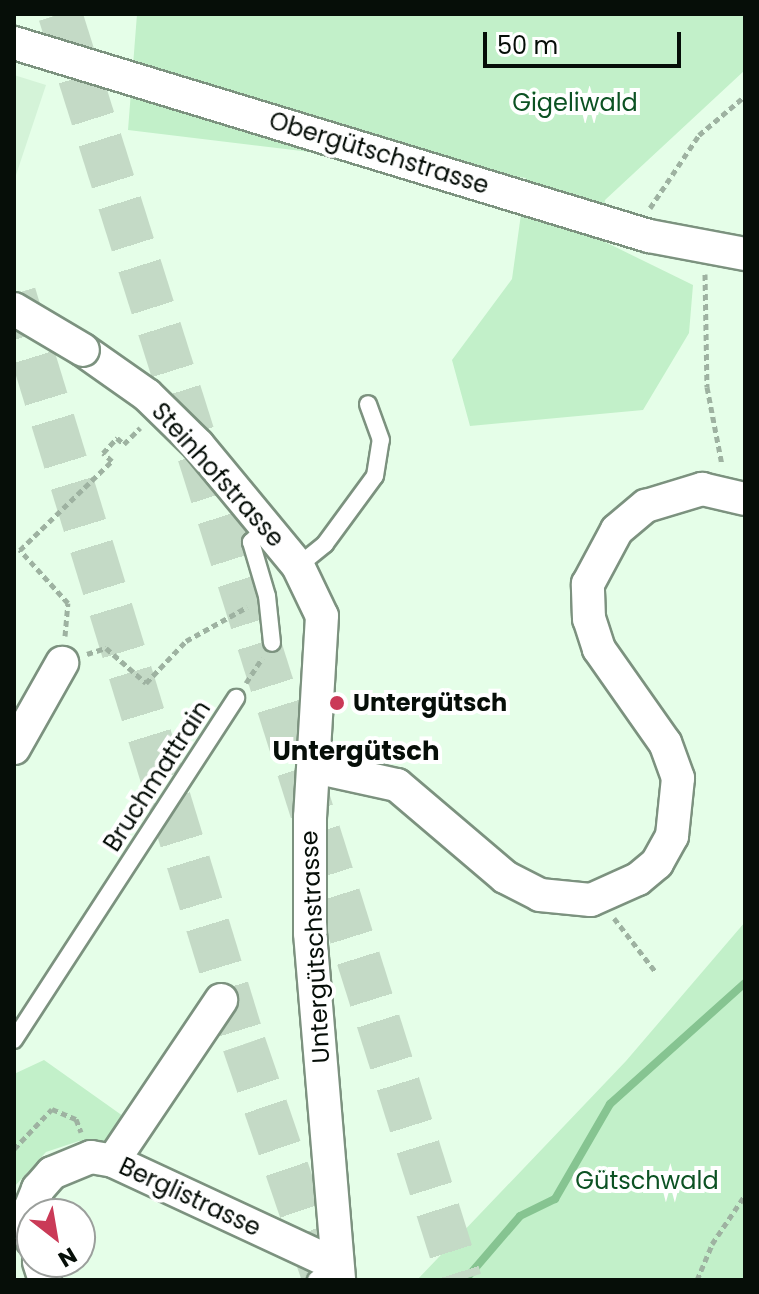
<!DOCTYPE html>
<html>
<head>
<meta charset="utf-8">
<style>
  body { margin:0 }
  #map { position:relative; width:759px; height:1294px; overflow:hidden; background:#e5fee8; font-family:Poppins,sans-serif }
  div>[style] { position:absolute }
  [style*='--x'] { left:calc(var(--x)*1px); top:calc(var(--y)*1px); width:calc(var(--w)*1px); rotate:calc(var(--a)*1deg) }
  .built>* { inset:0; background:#d4f3d8 }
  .green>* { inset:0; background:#c2f0c9 }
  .stream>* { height:8px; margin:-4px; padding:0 4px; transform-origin:4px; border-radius:4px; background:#86c491 }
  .motorway-tunnel>* { height:44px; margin-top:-22px; transform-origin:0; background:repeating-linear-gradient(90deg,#c4dac6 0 44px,transparent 0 66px) }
  .path>* { height:5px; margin-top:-2.5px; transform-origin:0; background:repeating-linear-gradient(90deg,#9eb2a1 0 6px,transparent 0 10px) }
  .roads { filter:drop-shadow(2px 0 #7c927f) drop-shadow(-2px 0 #7c927f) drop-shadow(0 2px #7c927f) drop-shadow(0 -2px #7c927f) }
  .service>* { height:16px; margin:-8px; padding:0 8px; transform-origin:8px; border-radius:8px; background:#fff }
  .minor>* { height:32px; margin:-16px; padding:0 16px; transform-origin:16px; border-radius:16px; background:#fff }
  .bridges { filter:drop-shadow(2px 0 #7c927f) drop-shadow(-2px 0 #7c927f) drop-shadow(0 2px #7c927f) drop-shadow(0 -2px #7c927f) }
  .minor-bridge>* { height:32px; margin:-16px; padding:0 16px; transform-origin:16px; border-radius:16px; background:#fff }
  .dots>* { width:22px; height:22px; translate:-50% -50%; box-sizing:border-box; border:4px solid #fff; border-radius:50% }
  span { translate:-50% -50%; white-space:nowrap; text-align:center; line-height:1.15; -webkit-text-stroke:8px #fff; paint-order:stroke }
  .park-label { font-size:24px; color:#0c5223 }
  .street-label { font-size:24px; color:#060e08 }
  .poi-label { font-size:24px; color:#060e08; font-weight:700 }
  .left { translate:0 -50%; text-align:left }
  .neighbourhood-label { font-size:26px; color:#060e08; font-weight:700 }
  .frame { position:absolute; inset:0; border:16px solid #060e08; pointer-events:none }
  .north { position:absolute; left:16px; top:1198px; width:80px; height:80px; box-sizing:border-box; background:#fff; border:2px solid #9b9f9c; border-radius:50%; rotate:149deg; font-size:22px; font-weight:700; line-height:32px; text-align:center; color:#060e08 }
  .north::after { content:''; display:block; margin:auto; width:28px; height:36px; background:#ca3a57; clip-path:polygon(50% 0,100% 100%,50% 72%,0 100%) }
  .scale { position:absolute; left:483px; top:32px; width:198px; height:36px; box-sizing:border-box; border:4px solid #060e08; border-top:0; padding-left:10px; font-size:24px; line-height:28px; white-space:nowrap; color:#060e08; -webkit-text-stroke:6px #fff; paint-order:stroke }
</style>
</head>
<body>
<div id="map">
  <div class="built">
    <i style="clip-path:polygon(14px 75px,46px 85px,14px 181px)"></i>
  </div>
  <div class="green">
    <i style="clip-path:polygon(137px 14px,745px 14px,745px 70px,605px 200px,599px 239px,693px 285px,689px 333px,643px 410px,470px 426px,452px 360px,512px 279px,526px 178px,128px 130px)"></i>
    <i style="clip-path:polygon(745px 922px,745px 1280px,417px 1280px,626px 1061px)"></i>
    <i style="clip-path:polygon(44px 1060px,130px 1121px,111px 1146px,79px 1141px,46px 1152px,14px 1187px,14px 1074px)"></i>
  </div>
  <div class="stream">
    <i style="--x:465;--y:1280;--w:84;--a:-49.3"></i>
    <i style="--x:520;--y:1216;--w:39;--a:-26"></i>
    <i style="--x:555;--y:1199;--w:110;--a:-59.9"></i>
    <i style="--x:610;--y:1104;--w:181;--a:-41.9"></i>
  </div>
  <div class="motorway-tunnel">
    <i style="--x:60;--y:14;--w:1328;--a:72.47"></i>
    <i style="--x:14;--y:294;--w:784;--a:72.95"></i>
    <i style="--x:244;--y:1044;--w:250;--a:71.1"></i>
  </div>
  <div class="path">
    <i style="--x:650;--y:208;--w:88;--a:-56.1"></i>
    <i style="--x:699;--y:135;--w:60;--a:-40.3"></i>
    <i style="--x:705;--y:274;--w:113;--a:89"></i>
    <i style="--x:707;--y:387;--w:79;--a:79.1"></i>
    <i style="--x:65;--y:636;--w:33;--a:-85"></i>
    <i style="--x:68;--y:603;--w:72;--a:-132.2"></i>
    <i style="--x:20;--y:550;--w:128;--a:-44.1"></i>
    <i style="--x:112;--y:461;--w:12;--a:-138"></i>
    <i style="--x:103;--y:453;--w:21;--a:-47"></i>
    <i style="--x:117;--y:438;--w:9;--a:41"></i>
    <i style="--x:124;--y:444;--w:23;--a:-45"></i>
    <i style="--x:87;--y:654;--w:20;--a:-18"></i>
    <i style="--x:106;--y:648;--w:53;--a:41.2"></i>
    <i style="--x:146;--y:683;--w:58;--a:-46.4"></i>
    <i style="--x:186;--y:641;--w:70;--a:-29.1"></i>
    <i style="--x:246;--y:683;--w:30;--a:-57"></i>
    <i style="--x:614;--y:918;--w:67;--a:52.3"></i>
    <i style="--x:14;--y:1149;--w:55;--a:-46.5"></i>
    <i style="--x:52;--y:1109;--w:26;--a:23"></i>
    <i style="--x:76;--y:1119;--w:14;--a:69"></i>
    <i style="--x:697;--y:1280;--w:39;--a:-67"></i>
    <i style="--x:712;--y:1244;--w:59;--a:-56"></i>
  </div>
  <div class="roads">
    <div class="service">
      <i style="--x:267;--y:527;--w:22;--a:137"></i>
      <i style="--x:251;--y:542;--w:56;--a:73.5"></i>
      <i style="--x:267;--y:596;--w:47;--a:83.9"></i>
      <i style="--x:298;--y:566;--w:35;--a:-39"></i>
      <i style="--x:325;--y:544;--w:84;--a:-53.7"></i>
      <i style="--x:375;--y:476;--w:36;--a:-81"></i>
      <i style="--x:381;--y:440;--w:38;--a:-110"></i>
      <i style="--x:14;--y:1040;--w:408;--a:-57"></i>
      <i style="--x:316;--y:1280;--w:25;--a:-40"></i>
    </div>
    <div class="minor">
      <i style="--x:14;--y:43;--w:664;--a:16.91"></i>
      <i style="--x:649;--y:236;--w:98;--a:10.6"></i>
      <i style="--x:83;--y:350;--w:78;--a:35.1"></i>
      <i style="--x:147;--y:395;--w:71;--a:44.4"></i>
      <i style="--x:198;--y:445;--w:157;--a:50.4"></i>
      <i style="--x:298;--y:566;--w:55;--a:64.4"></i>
      <i style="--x:322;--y:616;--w:201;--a:93.4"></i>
      <i style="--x:310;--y:817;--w:116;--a:90"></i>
      <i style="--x:310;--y:933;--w:348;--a:85.2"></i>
      <i style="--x:14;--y:748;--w:98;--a:-60.5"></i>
      <i style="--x:315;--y:767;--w:84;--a:12.4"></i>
      <i style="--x:397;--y:785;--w:142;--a:40.4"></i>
      <i style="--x:505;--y:877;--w:39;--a:27"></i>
      <i style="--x:540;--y:895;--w:51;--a:5.6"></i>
      <i style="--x:591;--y:900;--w:51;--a:-24.1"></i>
      <i style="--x:638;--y:879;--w:25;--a:-40"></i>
      <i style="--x:657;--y:863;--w:31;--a:-61"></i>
      <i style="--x:672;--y:836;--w:58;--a:-84.1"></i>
      <i style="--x:678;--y:778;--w:37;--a:-110"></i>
      <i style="--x:665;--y:743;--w:115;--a:-125.1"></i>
      <i style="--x:599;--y:649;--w:32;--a:-108"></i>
      <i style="--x:589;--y:619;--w:35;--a:-92"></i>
      <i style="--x:588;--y:584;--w:61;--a:-61.8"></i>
      <i style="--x:617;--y:530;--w:38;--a:-40"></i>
      <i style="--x:646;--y:506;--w:59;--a:-16.9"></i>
      <i style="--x:702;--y:489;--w:44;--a:13.1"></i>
      <i style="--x:113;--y:1161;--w:194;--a:-56.1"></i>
      <i style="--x:32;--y:1240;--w:31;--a:-94"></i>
      <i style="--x:30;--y:1209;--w:22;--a:-68"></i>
      <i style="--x:38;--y:1189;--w:21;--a:-49"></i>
      <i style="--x:52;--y:1173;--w:42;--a:-22.3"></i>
      <i style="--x:91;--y:1157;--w:22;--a:10"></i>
      <i style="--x:113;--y:1161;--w:245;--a:24.9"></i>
      <i style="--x:39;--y:1262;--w:19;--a:72"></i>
    </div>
  </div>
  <div class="bridges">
    <div class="minor-bridge">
      <i style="--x:14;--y:309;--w:80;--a:30.7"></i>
    </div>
  </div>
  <div class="dots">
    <i style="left:337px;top:703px;background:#ca3a57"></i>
  </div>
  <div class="park-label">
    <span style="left:575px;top:103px">Gigeliwald</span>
    <span style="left:647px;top:1181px">Gütschwald</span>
  </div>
  <div class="street-label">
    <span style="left:379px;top:153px;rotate:17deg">Obergütschstrasse</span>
    <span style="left:218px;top:475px;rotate:48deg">Steinhofstrasse</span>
    <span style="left:157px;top:776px;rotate:-57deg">Bruchmattrain</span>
    <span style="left:315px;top:947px;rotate:-93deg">Untergütschstrasse</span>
    <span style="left:190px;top:1197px;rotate:25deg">Berglistrasse</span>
  </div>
  <div class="poi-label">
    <span class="left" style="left:353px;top:703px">Untergütsch</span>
  </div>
  <div class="neighbourhood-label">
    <span style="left:356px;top:752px">Untergütsch</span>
  </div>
  <div class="frame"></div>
  <div class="north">N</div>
  <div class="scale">50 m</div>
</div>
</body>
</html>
